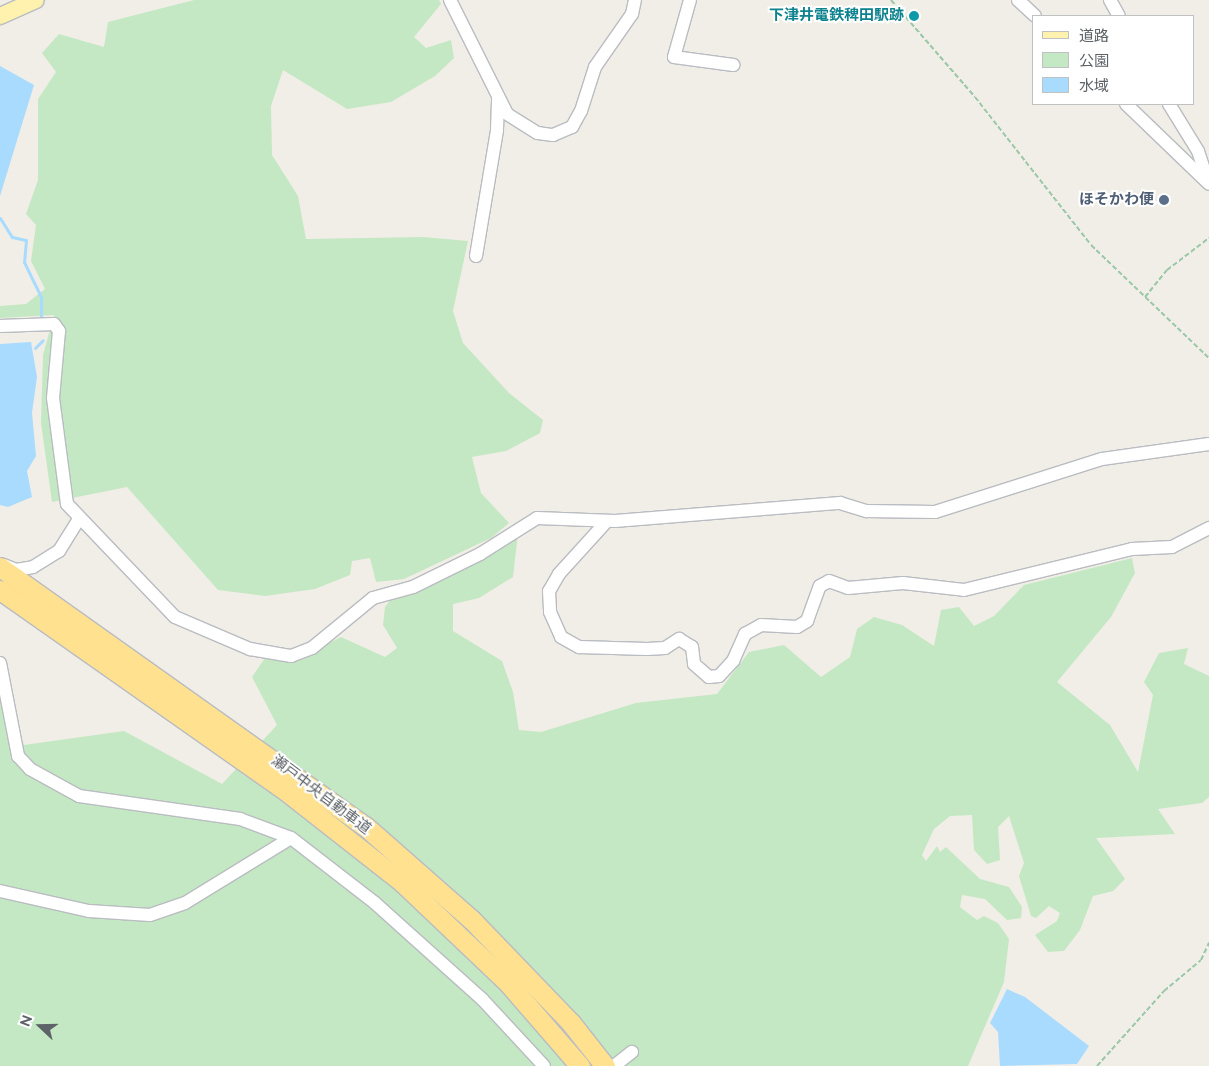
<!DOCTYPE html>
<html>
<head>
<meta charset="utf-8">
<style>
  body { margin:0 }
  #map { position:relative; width:1209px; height:1066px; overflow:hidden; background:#f1eee7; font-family:Raleway,"Noto Sans JP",sans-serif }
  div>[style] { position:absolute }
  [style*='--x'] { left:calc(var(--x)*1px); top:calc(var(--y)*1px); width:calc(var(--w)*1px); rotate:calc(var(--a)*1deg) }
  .green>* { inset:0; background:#c4e8c3 }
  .water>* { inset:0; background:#a9dbff }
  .stream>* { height:3px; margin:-1.5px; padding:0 1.5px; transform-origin:1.5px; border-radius:1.5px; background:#a9dbff }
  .path>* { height:2px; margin-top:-1px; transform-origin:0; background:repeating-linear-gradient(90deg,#9ac8a7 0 5px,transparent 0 7.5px) }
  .roads { filter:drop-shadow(1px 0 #b9bcc1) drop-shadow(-1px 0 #b9bcc1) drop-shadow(0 1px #b9bcc1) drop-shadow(0 -1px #b9bcc1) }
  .minor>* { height:12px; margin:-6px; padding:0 6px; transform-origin:6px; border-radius:6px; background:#fff }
  .major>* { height:16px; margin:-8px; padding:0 8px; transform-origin:8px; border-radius:8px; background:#fff1ae }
  .highway>* { height:19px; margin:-9.5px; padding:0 9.5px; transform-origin:9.5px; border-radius:9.5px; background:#ffe190 }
  .dots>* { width:14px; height:14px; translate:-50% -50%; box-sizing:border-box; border:2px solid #fff; border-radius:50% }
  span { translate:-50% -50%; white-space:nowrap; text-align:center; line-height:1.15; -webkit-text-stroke:4px #fff; paint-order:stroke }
  .culture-label { font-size:15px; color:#0d838f; font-weight:700 }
  .right { translate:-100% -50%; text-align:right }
  .service-label { font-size:15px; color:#4e5e75; font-weight:700 }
  .street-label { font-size:15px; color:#5e6368 }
  .legend { position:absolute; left:1032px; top:15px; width:162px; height:90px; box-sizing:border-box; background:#fff; border:1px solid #bfc1c3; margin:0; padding:6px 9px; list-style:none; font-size:15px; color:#5e6368 }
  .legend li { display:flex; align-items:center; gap:10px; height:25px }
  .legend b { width:25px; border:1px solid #bfc1c3 }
  .north { position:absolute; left:15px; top:1001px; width:50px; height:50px; -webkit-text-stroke:4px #fff; paint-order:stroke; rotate:291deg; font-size:14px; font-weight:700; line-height:20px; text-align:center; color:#5e6368 }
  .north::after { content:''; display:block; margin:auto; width:18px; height:22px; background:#5e6368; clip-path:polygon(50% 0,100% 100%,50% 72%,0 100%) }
</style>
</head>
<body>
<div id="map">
  <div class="green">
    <i style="clip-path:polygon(194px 0,439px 0,441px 4px,414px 37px,426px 48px,451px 40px,454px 58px,435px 76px,391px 102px,347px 109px,283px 70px,271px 106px,272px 155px,298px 196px,306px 239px,423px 237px,468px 241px,453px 311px,463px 343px,509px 393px,543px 420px,540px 433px,506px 451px,472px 457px,481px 493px,509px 523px,491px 538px,404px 579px,376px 582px,370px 558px,352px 561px,350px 575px,315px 589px,265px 596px,218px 590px,127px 487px,52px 502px,41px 423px,43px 355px,54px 315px,0 318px,0 306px,26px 304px,45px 289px,31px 261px,36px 225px,26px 214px,38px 180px,38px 99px,56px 72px,42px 53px,59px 34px,104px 47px,108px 22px)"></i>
    <i style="clip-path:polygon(518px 533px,513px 577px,479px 598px,453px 604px,453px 631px,502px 661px,513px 692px,519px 730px,541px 732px,636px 703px,717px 694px,749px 652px,784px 645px,821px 677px,850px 657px,857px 629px,874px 617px,902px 625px,934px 646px,941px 610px,959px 607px,974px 626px,994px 616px,1024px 585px,1132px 558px,1135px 573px,1111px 617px,1057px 682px,1110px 725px,1138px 772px,1153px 695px,1144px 682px,1159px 653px,1188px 648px,1184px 664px,1209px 676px,1209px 797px,1202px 803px,1158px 809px,1175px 834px,1096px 838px,1125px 879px,1113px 891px,1093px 896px,1080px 930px,1064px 951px,1048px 952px,1035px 935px,1057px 921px,1060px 913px,1049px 906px,1036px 918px,1031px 916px,1019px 876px,1024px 863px,1009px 816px,998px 827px,1000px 860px,987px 864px,974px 850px,972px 815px,950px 816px,934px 829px,922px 855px,926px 861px,937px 846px,940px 852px,946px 847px,980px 879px,1009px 887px,1022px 907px,1021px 918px,1007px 920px,985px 899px,962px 895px,960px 907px,977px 920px,984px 916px,998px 923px,1009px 939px,1004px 982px,968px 1066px,0 1066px,0 681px,24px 745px,124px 731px,222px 784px,277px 725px,252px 677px,265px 658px,292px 661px,341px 637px,385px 657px,397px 648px,383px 625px,385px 607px,392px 598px)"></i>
  </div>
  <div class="water">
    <i style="clip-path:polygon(0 66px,34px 85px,0 196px)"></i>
    <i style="clip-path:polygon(31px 342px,37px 377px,32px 413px,36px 456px,27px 471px,32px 497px,8px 507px,0 505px,0 344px)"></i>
    <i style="clip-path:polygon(1007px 989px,1025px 997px,1089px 1046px,1077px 1064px,1000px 1066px,998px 1032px,990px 1023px)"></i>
  </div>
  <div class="stream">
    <i style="--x:0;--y:218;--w:22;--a:58"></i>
    <i style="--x:12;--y:237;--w:14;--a:12"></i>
    <i style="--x:26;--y:240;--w:22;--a:95"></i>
    <i style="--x:24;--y:262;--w:39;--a:64"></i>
    <i style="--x:41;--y:297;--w:24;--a:90"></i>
    <i style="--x:35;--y:348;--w:11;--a:-45"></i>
  </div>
  <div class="path">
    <i style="--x:891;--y:0;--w:128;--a:49.1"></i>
    <i style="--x:975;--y:97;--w:188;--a:51.9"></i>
    <i style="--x:1091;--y:245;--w:163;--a:43.8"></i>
    <i style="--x:1145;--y:297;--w:35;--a:-51"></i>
    <i style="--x:1167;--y:270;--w:53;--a:-37.3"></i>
    <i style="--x:1097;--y:1066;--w:101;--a:-48.2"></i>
    <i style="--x:1164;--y:991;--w:48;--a:-40"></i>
    <i style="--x:1201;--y:960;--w:19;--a:-65"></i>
  </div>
  <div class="roads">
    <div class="minor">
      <i style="--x:450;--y:0;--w:127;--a:63.4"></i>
      <i style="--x:507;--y:114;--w:36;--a:32"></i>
      <i style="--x:538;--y:133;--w:15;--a:8"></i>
      <i style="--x:553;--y:135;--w:21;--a:-23"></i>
      <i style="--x:572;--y:127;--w:18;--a:-61"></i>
      <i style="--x:581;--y:111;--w:46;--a:-72.3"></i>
      <i style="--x:595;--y:67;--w:65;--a:-55.1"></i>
      <i style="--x:632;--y:14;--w:14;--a:-78"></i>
      <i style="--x:690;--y:0;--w:59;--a:105.7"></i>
      <i style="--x:674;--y:57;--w:60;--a:7.7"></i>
      <i style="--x:1018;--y:0;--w:23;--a:43"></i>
      <i style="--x:1110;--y:0;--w:18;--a:61"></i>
      <i style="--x:1126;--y:104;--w:115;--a:43.9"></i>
      <i style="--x:1169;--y:104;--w:55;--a:58.3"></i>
      <i style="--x:1198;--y:151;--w:32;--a:72"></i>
      <i style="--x:476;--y:256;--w:128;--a:-80.5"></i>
      <i style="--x:497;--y:130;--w:32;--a:-88"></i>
      <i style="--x:0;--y:326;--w:54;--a:-2.1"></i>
      <i style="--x:54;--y:324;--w:9;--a:54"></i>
      <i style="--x:59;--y:331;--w:67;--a:95.1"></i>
      <i style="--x:53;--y:398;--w:107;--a:82.5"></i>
      <i style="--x:67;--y:504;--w:156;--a:46.3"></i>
      <i style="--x:175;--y:617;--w:82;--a:23.1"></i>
      <i style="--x:250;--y:649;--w:42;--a:9.7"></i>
      <i style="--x:291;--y:656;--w:22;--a:-21"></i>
      <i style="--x:312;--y:648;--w:79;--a:-39.3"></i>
      <i style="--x:373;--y:598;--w:41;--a:-15.4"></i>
      <i style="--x:413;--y:587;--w:75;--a:-26.2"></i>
      <i style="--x:480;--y:554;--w:67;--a:-32.3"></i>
      <i style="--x:537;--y:518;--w:78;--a:2.2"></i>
      <i style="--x:615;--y:521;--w:226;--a:-4.6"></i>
      <i style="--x:840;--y:503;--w:28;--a:17"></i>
      <i style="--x:867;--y:511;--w:68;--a:0.8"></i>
      <i style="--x:935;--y:512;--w:175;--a:-17.6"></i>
      <i style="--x:1102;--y:459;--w:108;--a:-8"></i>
      <i style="--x:607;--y:521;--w:72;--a:132.2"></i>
      <i style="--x:559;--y:574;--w:20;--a:120"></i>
      <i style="--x:549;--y:591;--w:21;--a:87"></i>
      <i style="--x:550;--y:612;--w:27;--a:66"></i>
      <i style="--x:561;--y:637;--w:21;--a:29"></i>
      <i style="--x:579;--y:647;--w:68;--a:1.7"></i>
      <i style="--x:647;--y:649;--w:18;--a:-3"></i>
      <i style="--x:665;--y:648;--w:17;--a:-33"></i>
      <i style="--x:679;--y:639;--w:15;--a:32"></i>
      <i style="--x:692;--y:647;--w:17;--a:83"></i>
      <i style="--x:694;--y:664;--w:20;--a:41"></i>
      <i style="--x:709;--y:677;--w:10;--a:-6"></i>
      <i style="--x:719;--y:676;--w:21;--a:-47"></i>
      <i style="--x:733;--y:661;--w:30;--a:-66"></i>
      <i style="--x:745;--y:634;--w:18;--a:-29"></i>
      <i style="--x:761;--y:625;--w:36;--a:3"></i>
      <i style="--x:797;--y:627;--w:12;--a:-31"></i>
      <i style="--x:807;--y:621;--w:37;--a:-70"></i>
      <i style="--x:820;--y:586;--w:10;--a:-29"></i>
      <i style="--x:829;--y:581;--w:20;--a:20"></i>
      <i style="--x:848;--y:588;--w:55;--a:-5.2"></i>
      <i style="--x:903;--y:583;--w:61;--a:6.5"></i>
      <i style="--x:964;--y:590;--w:173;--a:-13.7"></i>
      <i style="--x:1132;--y:549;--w:40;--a:-2.9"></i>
      <i style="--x:1172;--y:547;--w:42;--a:-27.2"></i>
      <i style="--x:4;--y:565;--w:13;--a:23"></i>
      <i style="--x:16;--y:570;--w:17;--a:-10"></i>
      <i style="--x:33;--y:567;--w:31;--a:-32"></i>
      <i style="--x:59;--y:551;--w:39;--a:-58"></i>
      <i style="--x:0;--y:663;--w:95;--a:79"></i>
      <i style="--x:18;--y:756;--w:18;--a:47"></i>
      <i style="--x:30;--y:769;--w:56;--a:28.9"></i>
      <i style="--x:79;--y:796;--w:163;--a:8.1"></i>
      <i style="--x:240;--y:819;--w:54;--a:20.4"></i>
      <i style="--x:291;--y:838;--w:106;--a:37.7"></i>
      <i style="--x:375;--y:903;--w:144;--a:41.9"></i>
      <i style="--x:482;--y:999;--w:91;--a:47.2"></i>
      <i style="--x:0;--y:891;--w:91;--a:12.7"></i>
      <i style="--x:89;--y:911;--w:61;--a:3.8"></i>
      <i style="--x:150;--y:915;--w:37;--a:-19"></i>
      <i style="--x:185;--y:903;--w:124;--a:-31.5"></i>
      <i style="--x:614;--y:1066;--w:23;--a:-38"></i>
    </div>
    <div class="major">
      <i style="--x:0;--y:16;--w:39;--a:-24"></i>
    </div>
    <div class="highway">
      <i style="--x:0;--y:567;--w:448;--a:35.4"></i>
      <i style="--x:365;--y:826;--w:141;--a:41.3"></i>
      <i style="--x:471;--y:919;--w:144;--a:46.1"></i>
      <i style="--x:571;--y:1023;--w:55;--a:51.7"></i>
      <i style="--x:0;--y:590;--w:350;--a:35.1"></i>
      <i style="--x:286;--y:791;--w:147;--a:38.1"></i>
      <i style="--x:402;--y:882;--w:146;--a:43.6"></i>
      <i style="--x:508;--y:983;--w:110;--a:49.1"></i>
    </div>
  </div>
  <div class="dots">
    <i style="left:914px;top:16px;background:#0f9aa8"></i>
    <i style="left:1164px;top:200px;background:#5c6f8a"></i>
  </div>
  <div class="culture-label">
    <span class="right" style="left:904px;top:16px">下津井電鉄稗田駅跡</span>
  </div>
  <div class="service-label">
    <span class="right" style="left:1154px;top:200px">ほそかわ便</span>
  </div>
  <div class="street-label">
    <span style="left:321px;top:795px;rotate:37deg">瀬戸中央自動車道</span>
  </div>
  <ul class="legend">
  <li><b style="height:6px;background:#fff1ae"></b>道路</li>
  <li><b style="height:14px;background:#c4e8c3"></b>公園</li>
  <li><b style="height:14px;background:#a9dbff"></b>水域</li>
  </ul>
  <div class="north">N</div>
</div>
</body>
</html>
